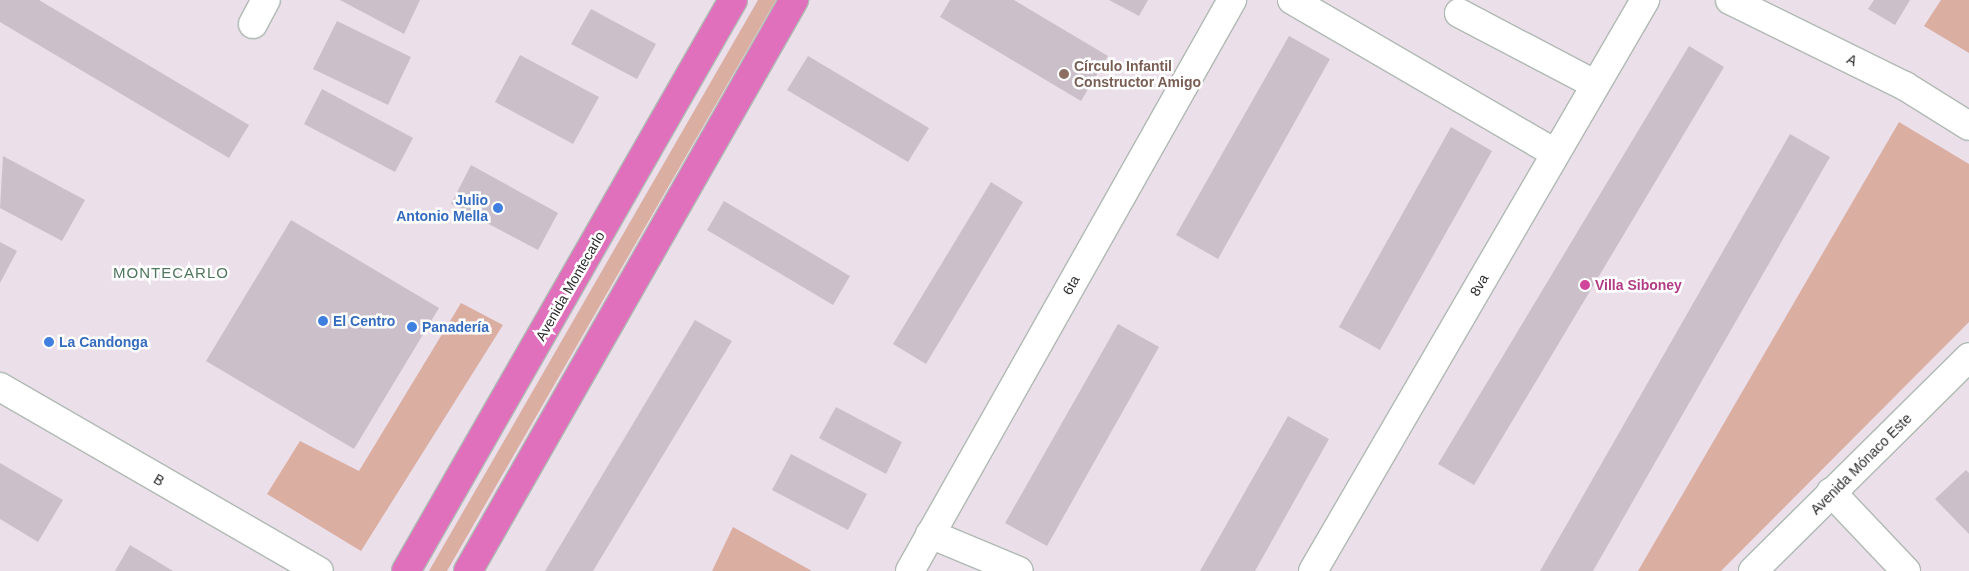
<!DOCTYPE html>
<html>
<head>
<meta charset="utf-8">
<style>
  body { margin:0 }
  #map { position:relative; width:1969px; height:571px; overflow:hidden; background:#ebdfea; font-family:Helvetica,sans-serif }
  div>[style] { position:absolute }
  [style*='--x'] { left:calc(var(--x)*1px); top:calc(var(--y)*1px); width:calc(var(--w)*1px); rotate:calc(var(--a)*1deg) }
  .green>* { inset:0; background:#dbaea2 }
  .building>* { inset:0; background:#cbc0c9 }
  .roads { filter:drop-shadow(1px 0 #afbab3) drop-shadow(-1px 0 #afbab3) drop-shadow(0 1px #afbab3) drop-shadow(0 -1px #afbab3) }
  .minor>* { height:28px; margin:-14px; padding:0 14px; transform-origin:14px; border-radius:14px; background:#fff }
  .major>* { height:28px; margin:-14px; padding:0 14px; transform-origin:14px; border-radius:14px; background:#e06fbc }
  .dots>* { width:14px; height:14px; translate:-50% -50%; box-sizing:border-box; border:2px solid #fff; border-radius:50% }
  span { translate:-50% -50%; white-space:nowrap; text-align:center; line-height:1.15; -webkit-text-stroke:5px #fff; paint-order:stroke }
  .street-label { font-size:14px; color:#2b2b2b }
  .education-label { font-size:14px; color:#785e54; font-weight:700 }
  .left { translate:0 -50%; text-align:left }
  .shop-label { font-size:14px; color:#366cbe; font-weight:700 }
  .right { translate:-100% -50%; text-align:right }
  .hotel-label { font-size:14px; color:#b23c85; font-weight:700 }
  .neighbourhood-label { font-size:15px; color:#51765f; letter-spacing:1px }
</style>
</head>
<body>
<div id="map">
  <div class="green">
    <i style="clip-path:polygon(758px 0,776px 0,447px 571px,429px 571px)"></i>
    <i style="clip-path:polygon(1941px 0,1969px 0,1969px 53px,1924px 26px)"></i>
    <i style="clip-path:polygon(1899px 122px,1969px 164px,1969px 322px,1721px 571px,1638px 571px)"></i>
    <i style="clip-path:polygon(461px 303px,503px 325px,361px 551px,267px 494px,300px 441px,359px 471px)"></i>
    <i style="clip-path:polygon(733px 527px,812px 571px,712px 571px)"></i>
  </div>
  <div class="building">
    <i style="clip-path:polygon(0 0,39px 0,249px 125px,229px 158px,0 22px)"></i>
    <i style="clip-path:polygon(340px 0,420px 0,404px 34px)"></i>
    <i style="clip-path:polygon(950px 0,1014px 0,1108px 56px,1081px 101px,940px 17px)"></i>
    <i style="clip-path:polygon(1109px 0,1148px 0,1139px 16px)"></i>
    <i style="clip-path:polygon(1874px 0,1910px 0,1895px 25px,1868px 9px)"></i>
    <i style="clip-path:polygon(591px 9px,656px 44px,637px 79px,571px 44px)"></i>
    <i style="clip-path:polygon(337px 21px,411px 57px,388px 105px,313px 69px)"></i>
    <i style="clip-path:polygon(1289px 36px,1330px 59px,1218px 259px,1176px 235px)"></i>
    <i style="clip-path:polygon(1689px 46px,1724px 67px,1474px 485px,1438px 464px)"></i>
    <i style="clip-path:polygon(520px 55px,599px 97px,573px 144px,495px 102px)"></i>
    <i style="clip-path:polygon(808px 56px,929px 128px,908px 162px,787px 90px)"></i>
    <i style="clip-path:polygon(322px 89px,413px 138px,395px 172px,304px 124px)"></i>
    <i style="clip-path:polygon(1451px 127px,1492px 151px,1380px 350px,1339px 327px)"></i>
    <i style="clip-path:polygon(1790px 134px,1830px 157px,1593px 571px,1540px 571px)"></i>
    <i style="clip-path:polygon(3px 156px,85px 200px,62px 241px,0 208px)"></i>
    <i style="clip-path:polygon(471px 165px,558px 213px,538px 250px,451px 204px)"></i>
    <i style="clip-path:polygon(991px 182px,1023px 202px,926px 364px,893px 344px)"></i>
    <i style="clip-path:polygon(724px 201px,850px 276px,833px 305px,707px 230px)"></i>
    <i style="clip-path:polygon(291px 220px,439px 308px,354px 449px,206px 361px)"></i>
    <i style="clip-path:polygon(0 242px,17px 251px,0 283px)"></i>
    <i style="clip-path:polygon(695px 320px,732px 341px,593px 571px,545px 571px)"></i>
    <i style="clip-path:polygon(1118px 324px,1159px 347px,1047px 546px,1005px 523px)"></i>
    <i style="clip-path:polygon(836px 407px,902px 442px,886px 474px,819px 438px)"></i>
    <i style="clip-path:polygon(1288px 416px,1329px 439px,1255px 571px,1200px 571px)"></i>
    <i style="clip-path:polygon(791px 454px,867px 494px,848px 530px,772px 490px)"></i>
    <i style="clip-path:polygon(0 463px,63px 500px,38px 542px,0 519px)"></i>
    <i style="clip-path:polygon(1966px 470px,1969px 473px,1969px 534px,1935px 499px)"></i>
    <i style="clip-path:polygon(130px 545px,173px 571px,115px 571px)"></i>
  </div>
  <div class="roads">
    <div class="minor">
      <i style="--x:1292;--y:0;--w:304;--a:30.2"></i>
      <i style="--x:1730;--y:0;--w:195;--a:26.2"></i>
      <i style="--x:1905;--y:86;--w:75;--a:32"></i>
      <i style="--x:1459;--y:13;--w:153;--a:27.7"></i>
      <i style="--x:253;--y:24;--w:27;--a:-62"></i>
      <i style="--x:0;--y:387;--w:368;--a:30"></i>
      <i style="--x:1831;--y:492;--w:109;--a:46.5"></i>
      <i style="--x:930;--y:534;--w:96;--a:22.6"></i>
      <i style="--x:910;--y:571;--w:656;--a:-60.58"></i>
      <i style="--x:1313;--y:571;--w:661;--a:-59.82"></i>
      <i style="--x:1753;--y:571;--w:304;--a:-44.7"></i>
    </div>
    <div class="major">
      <i style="--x:406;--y:571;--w:658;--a:-60.2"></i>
      <i style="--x:468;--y:571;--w:658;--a:-60.28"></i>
    </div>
  </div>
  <div class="dots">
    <i style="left:1064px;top:74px;background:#8d6e63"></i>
    <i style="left:498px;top:208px;background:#3f7fe0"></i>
    <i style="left:1585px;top:285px;background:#d1479c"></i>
    <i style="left:323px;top:321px;background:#3f7fe0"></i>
    <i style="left:412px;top:327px;background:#3f7fe0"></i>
    <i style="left:49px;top:342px;background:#3f7fe0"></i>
  </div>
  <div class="street-label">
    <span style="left:1852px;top:60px;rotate:26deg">A</span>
    <span style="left:1071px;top:285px;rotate:-61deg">6ta</span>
    <span style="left:1479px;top:285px;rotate:-60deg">8va</span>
    <span style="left:570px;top:286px;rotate:-60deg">Avenida Montecarlo</span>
    <span style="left:1861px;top:464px;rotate:-45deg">Avenida Mónaco Este</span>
    <span style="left:159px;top:480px;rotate:30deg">B</span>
  </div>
  <div class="education-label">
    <span class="left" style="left:1074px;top:74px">Círculo Infantil<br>Constructor Amigo</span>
  </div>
  <div class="shop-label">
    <span class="right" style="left:488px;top:208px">Julio<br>Antonio Mella</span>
    <span class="left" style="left:333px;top:321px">El Centro</span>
    <span class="left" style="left:422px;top:327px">Panadería</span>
    <span class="left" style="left:59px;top:342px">La Candonga</span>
  </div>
  <div class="hotel-label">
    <span class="left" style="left:1595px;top:285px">Villa Siboney</span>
  </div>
  <div class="neighbourhood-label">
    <span style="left:171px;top:273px">MONTECARLO</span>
  </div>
</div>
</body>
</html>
